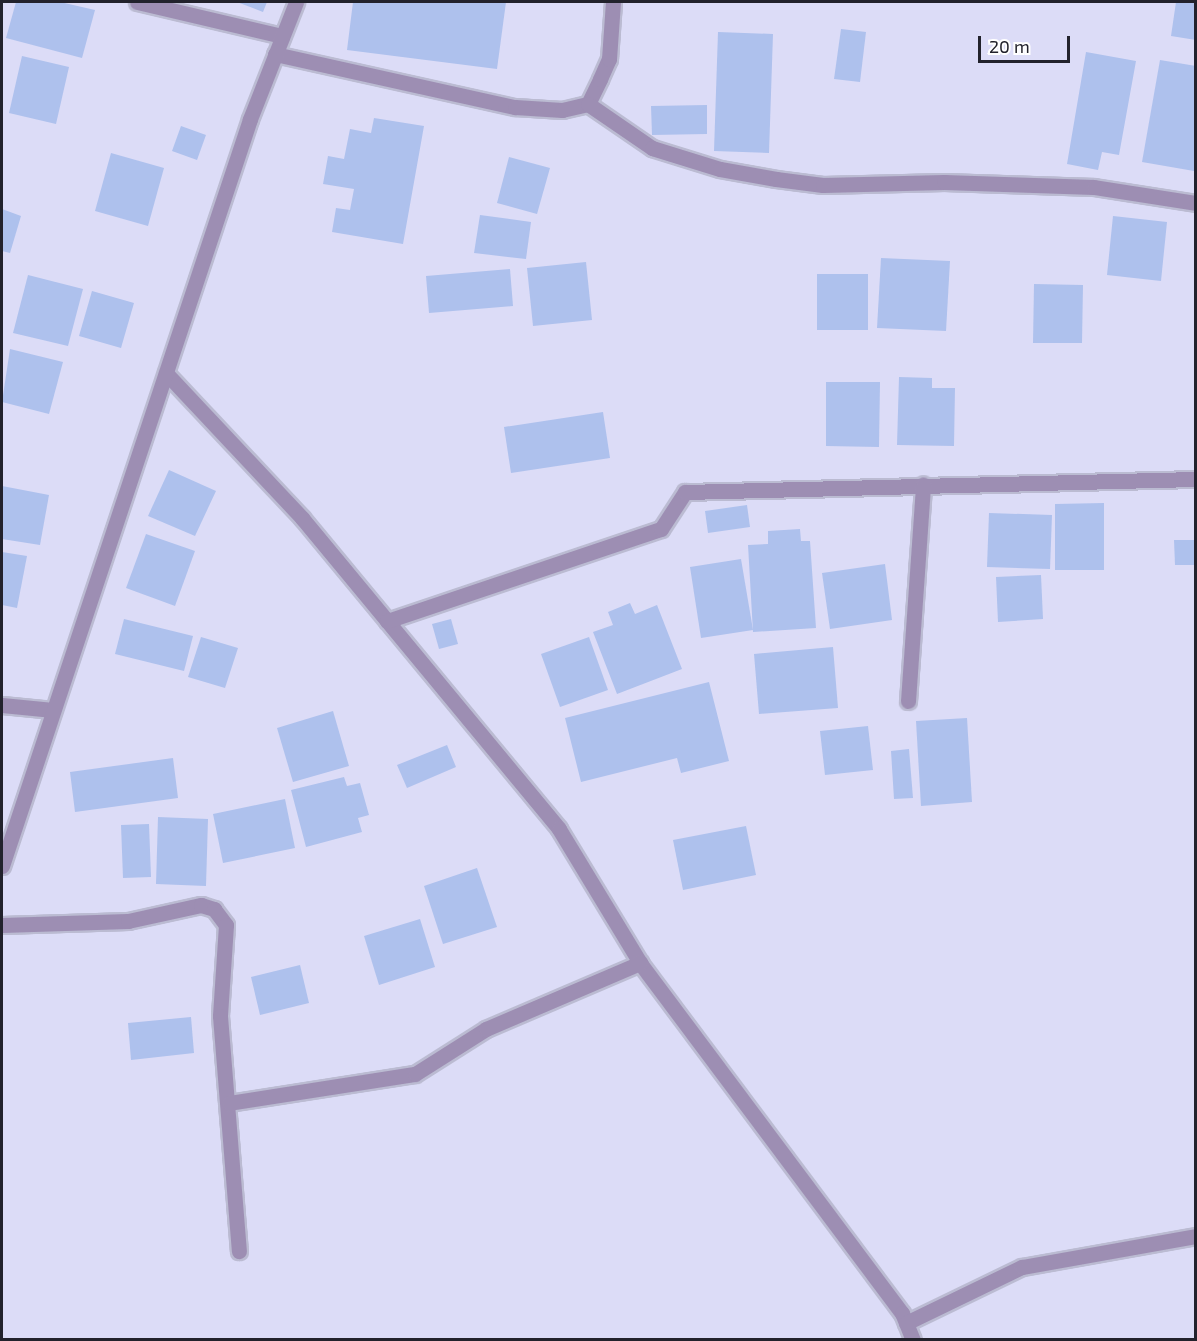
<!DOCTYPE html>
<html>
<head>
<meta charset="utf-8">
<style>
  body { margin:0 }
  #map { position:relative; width:1197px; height:1341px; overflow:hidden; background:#dcdcf7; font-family:"Exo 2",sans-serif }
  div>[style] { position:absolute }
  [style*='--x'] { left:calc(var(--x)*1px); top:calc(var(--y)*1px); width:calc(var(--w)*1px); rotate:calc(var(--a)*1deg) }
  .building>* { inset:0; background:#aec1ed }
  .roads { filter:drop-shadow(2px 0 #bbbbd2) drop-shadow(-2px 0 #bbbbd2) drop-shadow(0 2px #bbbbd2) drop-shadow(0 -2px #bbbbd2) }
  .minor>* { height:15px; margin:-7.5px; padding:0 7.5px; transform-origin:7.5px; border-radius:7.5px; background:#9d8eb3 }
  span { translate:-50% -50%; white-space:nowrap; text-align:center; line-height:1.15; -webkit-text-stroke:6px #fff; paint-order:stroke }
  .frame { position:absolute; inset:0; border:3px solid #22222c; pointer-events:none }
  .scale { position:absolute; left:978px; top:36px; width:92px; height:27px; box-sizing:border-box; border:3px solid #22222c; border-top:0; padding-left:8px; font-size:18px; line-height:21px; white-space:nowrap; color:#22222c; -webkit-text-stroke:4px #fff; paint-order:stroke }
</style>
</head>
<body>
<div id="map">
  <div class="building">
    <i style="clip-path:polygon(16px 2px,60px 2px,95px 10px,82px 58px,6px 38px)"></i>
    <i style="clip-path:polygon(237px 2px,267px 2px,263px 12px)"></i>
    <i style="clip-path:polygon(353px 2px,506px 2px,497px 69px,347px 50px)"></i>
    <i style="clip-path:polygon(1176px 2px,1196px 2px,1196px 40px,1171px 36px)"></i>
    <i style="clip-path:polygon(841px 29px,866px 32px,860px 82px,834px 79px)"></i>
    <i style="clip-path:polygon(718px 32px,773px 34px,769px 153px,714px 151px)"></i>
    <i style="clip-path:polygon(1086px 52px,1136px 61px,1119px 155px,1102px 152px,1098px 170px,1067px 164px)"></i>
    <i style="clip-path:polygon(22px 56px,69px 67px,56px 124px,9px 113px)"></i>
    <i style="clip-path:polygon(1160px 60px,1196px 66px,1194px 171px,1142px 162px)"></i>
    <i style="clip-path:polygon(707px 105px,707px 134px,652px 135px,651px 106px)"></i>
    <i style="clip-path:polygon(374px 118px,424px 126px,403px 244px,332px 232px,336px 208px,350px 210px,354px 189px,323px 184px,328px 156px,344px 159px,350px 129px,371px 133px)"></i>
    <i style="clip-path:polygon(181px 126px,206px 135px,197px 160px,172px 151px)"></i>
    <i style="clip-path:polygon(111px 153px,164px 168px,148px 226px,95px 211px)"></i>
    <i style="clip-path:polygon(509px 157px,550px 168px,537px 214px,497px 203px)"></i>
    <i style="clip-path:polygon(2px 209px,21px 216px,10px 253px,2px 251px)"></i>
    <i style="clip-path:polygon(480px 215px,531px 222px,526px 259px,474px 253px)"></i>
    <i style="clip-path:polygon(1113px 216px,1167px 222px,1161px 281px,1107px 275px)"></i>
    <i style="clip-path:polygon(881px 258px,950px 261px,946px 331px,877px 328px)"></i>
    <i style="clip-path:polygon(586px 262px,592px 320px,533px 326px,527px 268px)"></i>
    <i style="clip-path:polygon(510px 269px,513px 306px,429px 313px,426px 276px)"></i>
    <i style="clip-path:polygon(817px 274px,868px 274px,868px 330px,817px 330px)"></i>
    <i style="clip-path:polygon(28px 275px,83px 289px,68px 346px,13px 333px)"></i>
    <i style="clip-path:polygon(1034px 284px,1083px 285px,1082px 343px,1033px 343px)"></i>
    <i style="clip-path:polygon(92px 291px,134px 303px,121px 348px,79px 336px)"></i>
    <i style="clip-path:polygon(10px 349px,63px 362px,49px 414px,2px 402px)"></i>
    <i style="clip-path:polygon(899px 377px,932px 378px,932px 388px,955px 388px,954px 446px,897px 445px)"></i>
    <i style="clip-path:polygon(826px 382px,880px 382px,879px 447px,826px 446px)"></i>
    <i style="clip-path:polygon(603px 412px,610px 458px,511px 473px,504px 427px)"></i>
    <i style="clip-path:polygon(169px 470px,216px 491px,195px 536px,148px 516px)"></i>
    <i style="clip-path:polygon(2px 486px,49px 495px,40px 545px,2px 539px)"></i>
    <i style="clip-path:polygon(1104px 503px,1104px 570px,1055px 570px,1055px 504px)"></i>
    <i style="clip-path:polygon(747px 505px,750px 527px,708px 533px,705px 511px)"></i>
    <i style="clip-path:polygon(989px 513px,1052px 515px,1050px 569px,987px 567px)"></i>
    <i style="clip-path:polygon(800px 529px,801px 541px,810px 541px,816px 628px,753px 632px,748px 545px,768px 544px,768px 531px)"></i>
    <i style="clip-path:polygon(146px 534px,195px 551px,175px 606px,126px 588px)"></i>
    <i style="clip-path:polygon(1174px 540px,1196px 540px,1196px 565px,1175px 565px)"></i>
    <i style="clip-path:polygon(2px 552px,27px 556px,17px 608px,2px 605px)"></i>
    <i style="clip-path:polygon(741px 559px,753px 630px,701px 638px,690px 567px)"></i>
    <i style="clip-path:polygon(885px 564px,892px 620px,830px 629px,822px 573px)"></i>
    <i style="clip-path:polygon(1041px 575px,1043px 619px,998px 622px,996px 577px)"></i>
    <i style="clip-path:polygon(630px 603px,635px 614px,657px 605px,682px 669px,617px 694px,593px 632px,613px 625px,608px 612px)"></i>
    <i style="clip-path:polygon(124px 619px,193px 636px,184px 671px,115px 654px)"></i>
    <i style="clip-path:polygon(451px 619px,458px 644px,439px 649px,432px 624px)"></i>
    <i style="clip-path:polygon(201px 637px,238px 648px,225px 688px,188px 677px)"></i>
    <i style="clip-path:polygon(589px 637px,608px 690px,560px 707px,541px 654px)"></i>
    <i style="clip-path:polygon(833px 647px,838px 708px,759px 714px,754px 654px)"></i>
    <i style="clip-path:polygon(709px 682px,729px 761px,681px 773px,677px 758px,581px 782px,565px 718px)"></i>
    <i style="clip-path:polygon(333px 711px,349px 766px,293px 782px,277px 728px)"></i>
    <i style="clip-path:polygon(967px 718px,972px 802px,921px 806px,916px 721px)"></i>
    <i style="clip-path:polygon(868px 726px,873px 770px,825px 775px,820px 731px)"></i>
    <i style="clip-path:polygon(447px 745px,456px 767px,407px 788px,397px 765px)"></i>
    <i style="clip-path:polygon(909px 749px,913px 798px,894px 799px,891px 751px)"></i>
    <i style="clip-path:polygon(173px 758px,178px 798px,75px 812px,70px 772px)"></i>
    <i style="clip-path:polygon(344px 777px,347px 786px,360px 783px,369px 815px,358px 818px,362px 832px,306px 847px,291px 790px)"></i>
    <i style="clip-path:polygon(285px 799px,295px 848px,223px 863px,213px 814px)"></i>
    <i style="clip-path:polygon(158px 817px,208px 819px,206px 886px,156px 884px)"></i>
    <i style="clip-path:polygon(149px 824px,151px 877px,123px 878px,121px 825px)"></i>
    <i style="clip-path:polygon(746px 826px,756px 875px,683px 890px,673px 840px)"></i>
    <i style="clip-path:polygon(477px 868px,497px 927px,443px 944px,424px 886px)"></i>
    <i style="clip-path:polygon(420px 919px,435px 967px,379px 985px,364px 936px)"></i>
    <i style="clip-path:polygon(300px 965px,309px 1003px,260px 1015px,251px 977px)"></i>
    <i style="clip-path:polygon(191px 1017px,194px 1053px,131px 1060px,128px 1023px)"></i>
  </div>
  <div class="roads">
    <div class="minor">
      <i style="--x:137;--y:2;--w:149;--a:13.2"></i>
      <i style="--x:275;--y:54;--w:246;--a:12.5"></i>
      <i style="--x:515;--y:107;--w:47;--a:3.7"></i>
      <i style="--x:562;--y:110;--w:27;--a:-13"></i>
      <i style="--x:588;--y:104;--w:28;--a:-64"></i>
      <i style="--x:600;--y:79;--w:22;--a:-66"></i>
      <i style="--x:609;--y:59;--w:57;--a:-86"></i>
      <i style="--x:588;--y:104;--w:78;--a:34.5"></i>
      <i style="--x:652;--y:148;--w:71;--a:17.2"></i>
      <i style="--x:720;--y:169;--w:57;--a:10.1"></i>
      <i style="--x:776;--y:179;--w:47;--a:7.3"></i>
      <i style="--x:823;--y:185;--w:121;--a:-1.4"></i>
      <i style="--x:944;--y:182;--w:150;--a:1.9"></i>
      <i style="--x:1094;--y:187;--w:103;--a:8.9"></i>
      <i style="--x:166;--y:373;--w:199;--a:46.8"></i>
      <i style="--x:302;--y:518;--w:403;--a:50.4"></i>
      <i style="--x:559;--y:829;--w:157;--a:58.8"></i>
      <i style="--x:640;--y:963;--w:437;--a:53.2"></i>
      <i style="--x:902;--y:1313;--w:29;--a:68"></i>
      <i style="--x:387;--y:621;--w:289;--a:-18.6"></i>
      <i style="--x:661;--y:529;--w:44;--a:-57"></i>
      <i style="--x:685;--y:492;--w:511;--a:-1.46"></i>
      <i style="--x:908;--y:701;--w:217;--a:-86"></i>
      <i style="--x:2;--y:705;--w:51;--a:5.6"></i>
      <i style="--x:2;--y:866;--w:787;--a:-71.63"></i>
      <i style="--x:250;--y:119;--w:126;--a:-68.5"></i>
      <i style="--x:2;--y:925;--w:126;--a:-1.8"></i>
      <i style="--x:128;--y:921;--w:75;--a:-12.4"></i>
      <i style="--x:201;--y:905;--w:14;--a:17"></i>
      <i style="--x:214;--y:909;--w:20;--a:53"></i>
      <i style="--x:226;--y:925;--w:91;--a:93.8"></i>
      <i style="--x:220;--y:1016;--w:236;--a:85.4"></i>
      <i style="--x:229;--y:1103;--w:188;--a:-8.9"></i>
      <i style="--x:415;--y:1074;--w:84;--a:-32.4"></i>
      <i style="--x:486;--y:1029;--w:168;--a:-23.2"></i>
      <i style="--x:906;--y:1323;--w:129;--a:-25.8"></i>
      <i style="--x:1022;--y:1267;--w:177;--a:-10.1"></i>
    </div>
  </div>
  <div class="frame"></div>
  <div class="scale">20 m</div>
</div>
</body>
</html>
